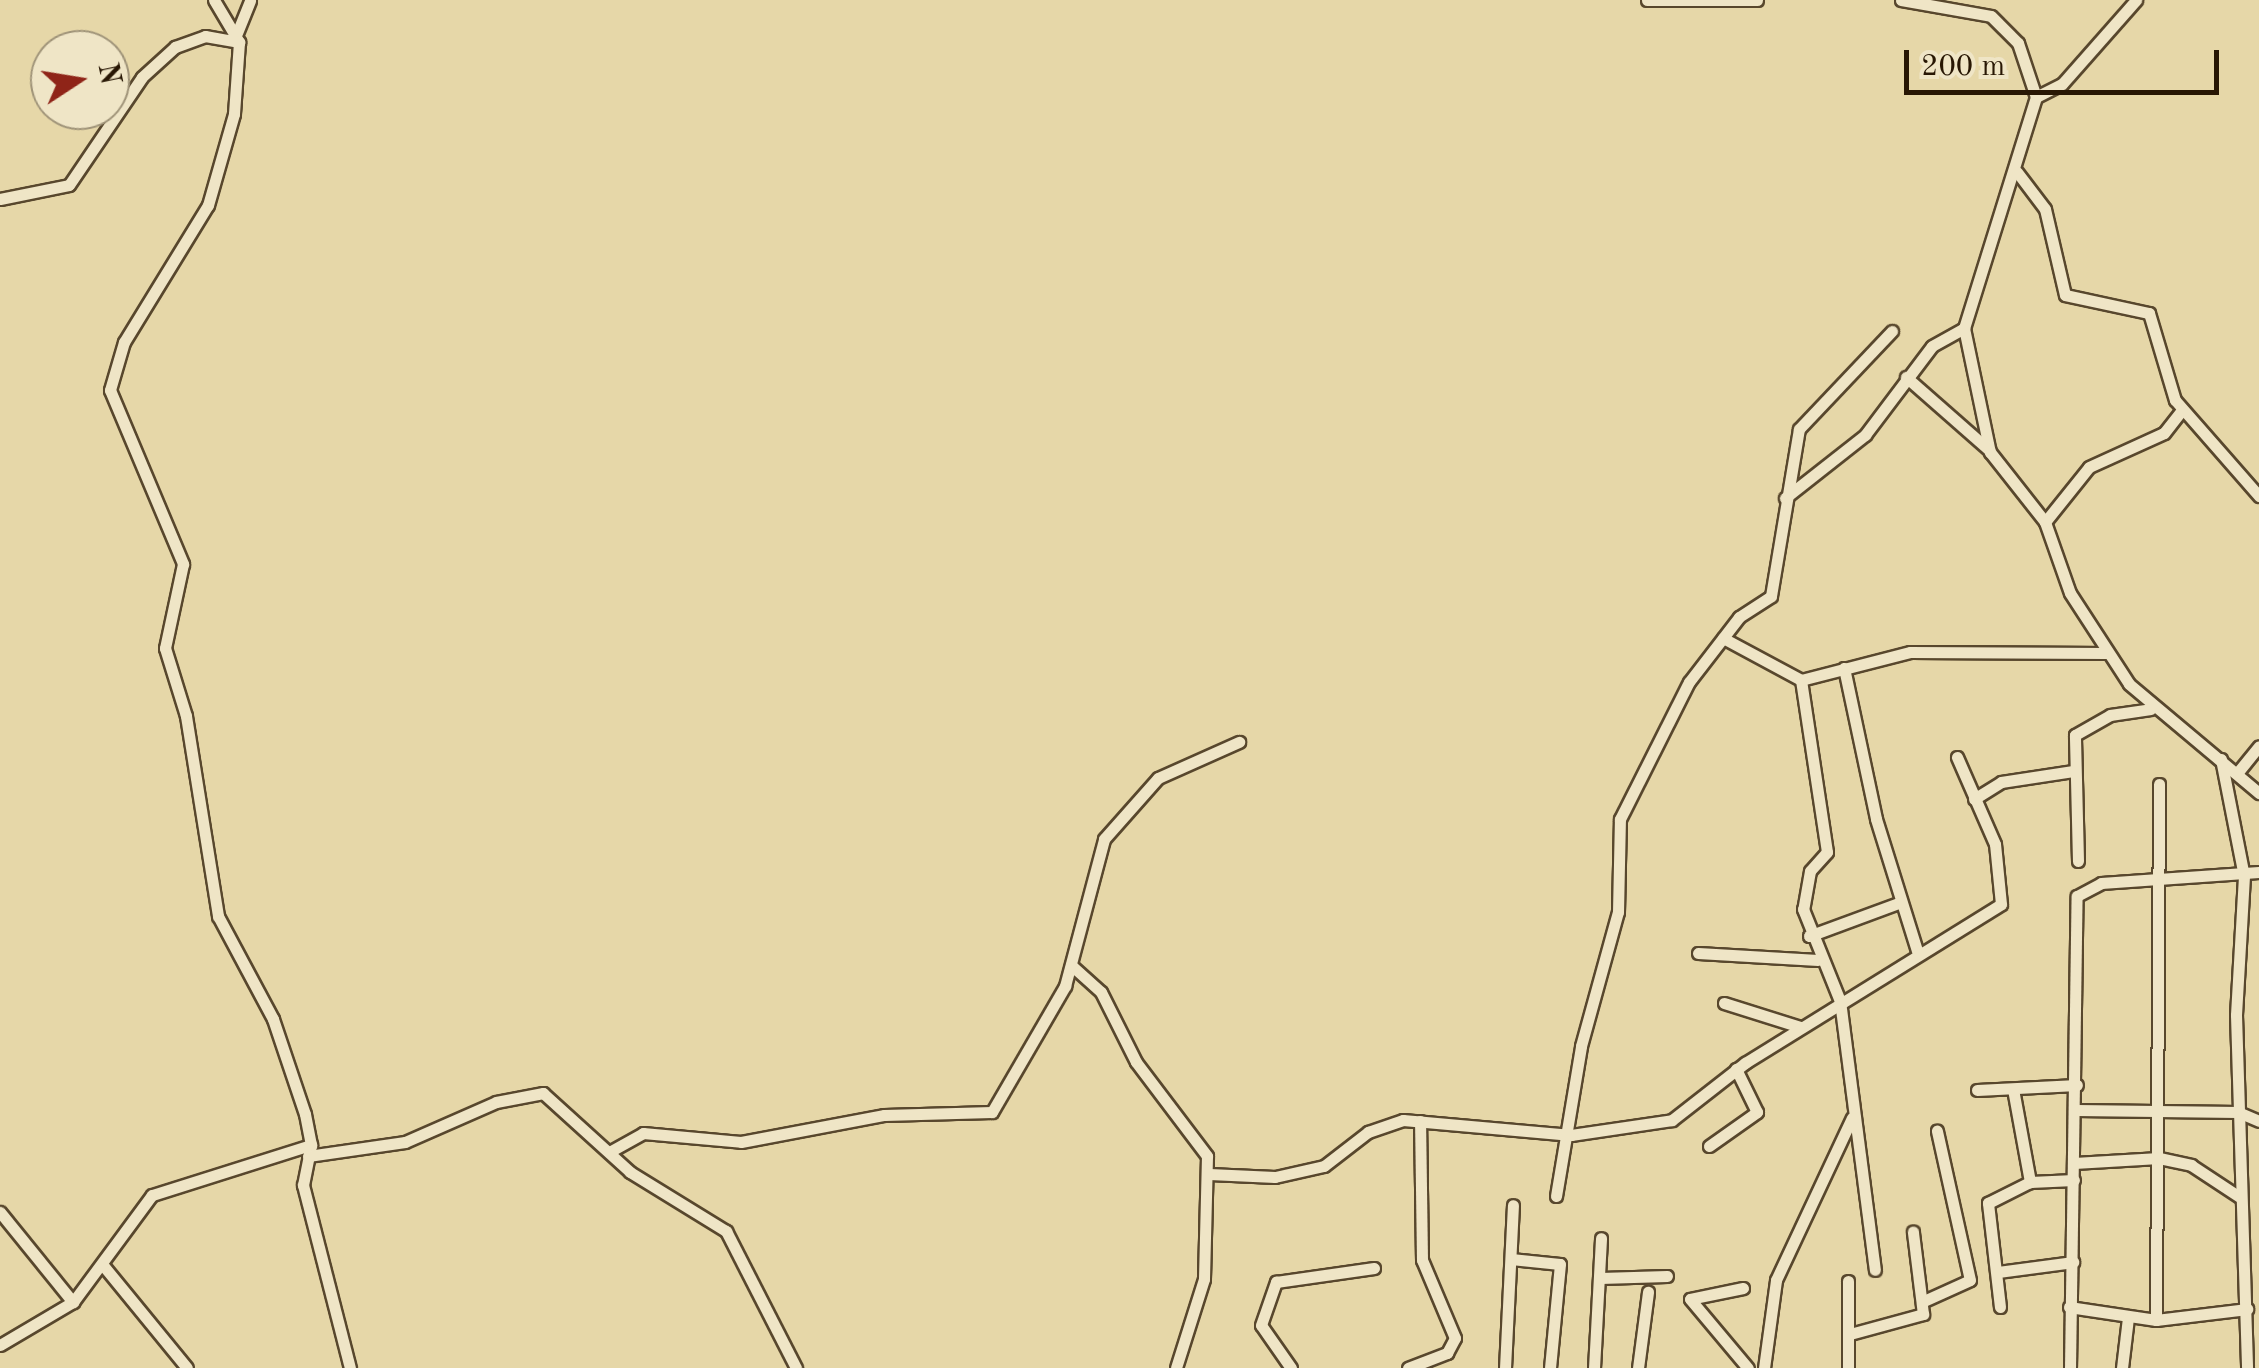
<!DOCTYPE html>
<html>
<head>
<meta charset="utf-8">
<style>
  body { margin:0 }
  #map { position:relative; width:2259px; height:1368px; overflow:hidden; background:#e6d7a8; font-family:"Old Standard TT",serif }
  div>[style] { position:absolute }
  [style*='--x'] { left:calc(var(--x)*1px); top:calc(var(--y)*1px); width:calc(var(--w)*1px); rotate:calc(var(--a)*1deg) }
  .roads { filter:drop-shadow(2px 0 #58472d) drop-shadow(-2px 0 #58472d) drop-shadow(0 2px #58472d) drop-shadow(0 -2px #58472d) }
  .minor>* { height:11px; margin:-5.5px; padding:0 5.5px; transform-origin:5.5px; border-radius:5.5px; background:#efe5c6 }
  span { translate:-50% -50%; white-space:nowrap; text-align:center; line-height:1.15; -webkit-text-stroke:10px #efe5c6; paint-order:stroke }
  .north { position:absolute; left:30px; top:30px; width:100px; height:100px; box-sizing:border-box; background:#efe5c6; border:2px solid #9f9378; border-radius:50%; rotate:78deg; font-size:28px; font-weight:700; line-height:40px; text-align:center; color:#281704 }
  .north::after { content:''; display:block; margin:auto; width:35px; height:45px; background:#8f2418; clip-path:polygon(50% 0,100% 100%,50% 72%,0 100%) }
  .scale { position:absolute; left:1904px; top:50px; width:315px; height:45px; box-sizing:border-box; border:5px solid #281704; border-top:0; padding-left:12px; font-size:30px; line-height:35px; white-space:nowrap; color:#281704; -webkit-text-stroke:8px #efe5c6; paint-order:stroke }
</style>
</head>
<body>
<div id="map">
  <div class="roads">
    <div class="minor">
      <i style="--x:214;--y:0;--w:49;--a:59.2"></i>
      <i style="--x:239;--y:42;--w:72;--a:94"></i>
      <i style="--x:234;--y:114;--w:95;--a:105.9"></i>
      <i style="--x:208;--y:205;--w:161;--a:121.5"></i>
      <i style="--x:124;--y:342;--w:50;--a:106.3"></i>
      <i style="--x:110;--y:390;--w:189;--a:67.2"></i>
      <i style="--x:183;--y:564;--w:86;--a:102.1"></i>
      <i style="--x:165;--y:648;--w:71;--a:72.8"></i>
      <i style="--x:186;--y:716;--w:203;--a:80.9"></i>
      <i style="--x:218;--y:916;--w:117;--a:61.9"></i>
      <i style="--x:273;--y:1019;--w:100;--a:71.4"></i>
      <i style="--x:305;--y:1114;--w:32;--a:79"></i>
      <i style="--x:311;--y:1145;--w:41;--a:101.3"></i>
      <i style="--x:303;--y:1185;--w:189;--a:75.6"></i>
      <i style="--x:1647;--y:0;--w:110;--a:0"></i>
      <i style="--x:1901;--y:0;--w:91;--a:10.1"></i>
      <i style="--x:1991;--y:16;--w:38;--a:45"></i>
      <i style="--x:2018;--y:43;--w:57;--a:71.6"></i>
      <i style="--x:2036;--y:97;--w:242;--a:107.3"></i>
      <i style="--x:1964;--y:328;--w:127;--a:78.2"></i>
      <i style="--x:1990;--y:452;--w:89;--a:51.8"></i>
      <i style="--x:2045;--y:522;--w:75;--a:70.6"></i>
      <i style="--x:2070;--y:593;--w:108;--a:57"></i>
      <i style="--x:2129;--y:684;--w:170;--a:40"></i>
      <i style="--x:237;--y:33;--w:35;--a:-68"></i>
      <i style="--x:2036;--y:97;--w:29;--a:-27"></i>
      <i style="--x:2062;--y:84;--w:112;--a:-48.6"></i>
      <i style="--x:2017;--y:172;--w:46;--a:52.9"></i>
      <i style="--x:2045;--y:209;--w:88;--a:76.9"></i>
      <i style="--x:2065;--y:295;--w:86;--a:12.1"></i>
      <i style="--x:2149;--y:313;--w:91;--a:73.4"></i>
      <i style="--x:2175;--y:400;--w:128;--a:48.8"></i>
      <i style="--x:0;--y:199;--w:70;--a:-11.5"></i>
      <i style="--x:69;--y:185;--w:130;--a:-55.9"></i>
      <i style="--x:142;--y:77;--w:45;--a:-42.3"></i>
      <i style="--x:175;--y:47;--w:32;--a:-20"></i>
      <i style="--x:205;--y:36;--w:35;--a:10"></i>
      <i style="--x:1906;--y:377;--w:111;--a:41.3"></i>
      <i style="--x:1785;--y:498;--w:102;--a:-38.2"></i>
      <i style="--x:1865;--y:435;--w:111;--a:-53"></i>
      <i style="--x:1932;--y:346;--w:37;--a:-29"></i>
      <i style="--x:2045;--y:522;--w:70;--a:-51.3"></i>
      <i style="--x:2089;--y:467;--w:82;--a:-24.4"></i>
      <i style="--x:2164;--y:433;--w:29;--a:-52"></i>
      <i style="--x:1723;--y:638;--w:89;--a:28.3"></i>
      <i style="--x:1801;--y:680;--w:113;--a:-14.4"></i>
      <i style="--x:1910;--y:652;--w:196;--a:0.3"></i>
      <i style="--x:1844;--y:668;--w:154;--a:78"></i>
      <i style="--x:1876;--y:819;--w:138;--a:72.7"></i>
      <i style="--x:1801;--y:680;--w:174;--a:81.4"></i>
      <i style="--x:1827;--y:852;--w:25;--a:132"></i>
      <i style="--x:1810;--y:871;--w:39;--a:100"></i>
      <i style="--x:1803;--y:909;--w:99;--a:68.1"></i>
      <i style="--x:1840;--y:1001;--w:271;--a:82.6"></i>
      <i style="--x:2221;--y:759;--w:119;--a:78.9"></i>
      <i style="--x:2244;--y:876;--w:139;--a:93.3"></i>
      <i style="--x:2236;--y:1015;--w:353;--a:88.2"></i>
      <i style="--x:2238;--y:772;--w:33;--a:-51"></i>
      <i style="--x:1974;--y:799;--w:32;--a:-32"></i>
      <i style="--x:2001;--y:782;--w:73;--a:-8.7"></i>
      <i style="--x:2078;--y:861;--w:126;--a:-91.4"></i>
      <i style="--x:2075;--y:735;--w:40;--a:-29.7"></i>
      <i style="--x:2110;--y:715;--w:41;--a:-8.3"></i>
      <i style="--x:1809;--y:936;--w:95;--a:-20.3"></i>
      <i style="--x:1698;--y:953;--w:120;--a:3.3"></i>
      <i style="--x:1071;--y:965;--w:40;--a:42"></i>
      <i style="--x:1101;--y:992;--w:78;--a:63.4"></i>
      <i style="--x:1136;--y:1062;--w:118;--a:52.9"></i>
      <i style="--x:1207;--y:1156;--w:123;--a:91.4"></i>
      <i style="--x:1204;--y:1279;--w:93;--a:107.5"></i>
      <i style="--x:1724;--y:1003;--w:80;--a:17.5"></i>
      <i style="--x:2013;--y:1089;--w:95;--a:79.6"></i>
      <i style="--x:2030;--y:1182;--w:44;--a:-2.6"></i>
      <i style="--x:1977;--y:1090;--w:100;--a:-2.9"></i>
      <i style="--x:2076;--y:1110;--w:162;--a:0.7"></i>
      <i style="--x:2238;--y:1112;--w:23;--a:23"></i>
      <i style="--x:1709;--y:1146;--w:59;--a:-35.3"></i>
      <i style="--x:1757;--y:1112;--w:48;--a:-116"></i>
      <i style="--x:611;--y:1151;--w:37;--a:-29"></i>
      <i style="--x:643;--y:1133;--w:98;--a:5.2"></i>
      <i style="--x:741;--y:1142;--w:146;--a:-10.7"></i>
      <i style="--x:884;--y:1115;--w:108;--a:-1.6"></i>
      <i style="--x:992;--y:1112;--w:146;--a:-59.9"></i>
      <i style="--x:1065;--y:986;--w:152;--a:-75.1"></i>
      <i style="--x:1104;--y:839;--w:81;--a:-48.5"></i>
      <i style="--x:1158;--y:778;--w:89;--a:-24"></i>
      <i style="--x:308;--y:1156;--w:98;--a:-8.2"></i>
      <i style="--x:405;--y:1142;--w:99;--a:-23.7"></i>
      <i style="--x:496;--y:1102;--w:48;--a:-10.8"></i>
      <i style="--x:543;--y:1093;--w:118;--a:42.2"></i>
      <i style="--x:630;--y:1172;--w:113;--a:31.6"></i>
      <i style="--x:726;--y:1231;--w:154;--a:62.9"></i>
      <i style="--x:2074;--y:1163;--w:85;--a:-3.4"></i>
      <i style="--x:2159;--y:1158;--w:33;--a:12"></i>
      <i style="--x:2191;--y:1165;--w:60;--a:33.4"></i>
      <i style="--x:1209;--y:1174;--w:66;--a:2.6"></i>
      <i style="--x:1275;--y:1177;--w:50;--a:-12.7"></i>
      <i style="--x:1324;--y:1166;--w:56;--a:-37.7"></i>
      <i style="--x:1368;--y:1132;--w:37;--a:-19"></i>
      <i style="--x:1403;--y:1120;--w:169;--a:5.1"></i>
      <i style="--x:1571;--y:1135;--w:102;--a:-8.4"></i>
      <i style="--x:1672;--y:1120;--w:93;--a:-38"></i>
      <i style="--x:1745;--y:1063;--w:301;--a:-31.8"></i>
      <i style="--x:2001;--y:904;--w:60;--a:-95.7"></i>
      <i style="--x:1995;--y:844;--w:95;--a:-113.6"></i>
      <i style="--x:1556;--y:1196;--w:152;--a:-80.5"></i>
      <i style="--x:1581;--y:1046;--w:139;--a:-74.6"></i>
      <i style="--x:1618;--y:912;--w:93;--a:-88.8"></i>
      <i style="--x:1620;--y:819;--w:153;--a:-63.3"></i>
      <i style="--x:1689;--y:682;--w:82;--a:-52.4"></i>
      <i style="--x:1739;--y:617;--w:38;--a:-33"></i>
      <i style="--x:1771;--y:596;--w:169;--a:-80.5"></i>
      <i style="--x:1799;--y:429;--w:135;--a:-46.5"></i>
      <i style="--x:0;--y:1212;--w:116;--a:51"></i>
      <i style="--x:1511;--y:1259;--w:49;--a:5.8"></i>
      <i style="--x:1560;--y:1264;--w:104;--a:95.5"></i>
      <i style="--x:102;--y:1264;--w:134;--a:50.7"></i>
      <i style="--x:1998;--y:1272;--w:76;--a:-7.6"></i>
      <i style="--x:1600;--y:1278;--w:67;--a:-1.7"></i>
      <i style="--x:1743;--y:1288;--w:54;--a:168.3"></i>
      <i style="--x:1690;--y:1299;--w:90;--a:50"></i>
      <i style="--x:1926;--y:1300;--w:48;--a:-24.4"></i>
      <i style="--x:1970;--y:1280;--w:153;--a:-102.5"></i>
      <i style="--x:2000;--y:1307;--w:105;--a:-96.6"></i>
      <i style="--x:1988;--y:1203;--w:47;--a:-26.6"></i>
      <i style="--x:2069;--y:1307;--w:88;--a:8.5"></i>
      <i style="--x:2156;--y:1320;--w:92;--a:-6.9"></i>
      <i style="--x:2156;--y:1320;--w:536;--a:-89.68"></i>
      <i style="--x:1850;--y:1334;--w:76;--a:-15.3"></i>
      <i style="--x:1923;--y:1314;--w:83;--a:-97"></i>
      <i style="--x:0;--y:1345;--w:85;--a:-30.5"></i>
      <i style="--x:73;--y:1302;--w:133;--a:-53.6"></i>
      <i style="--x:152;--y:1195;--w:167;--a:-17.5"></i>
      <i style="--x:1291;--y:1368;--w:52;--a:-124.9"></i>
      <i style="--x:1261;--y:1325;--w:46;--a:-70.8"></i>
      <i style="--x:1276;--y:1282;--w:99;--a:-8.1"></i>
      <i style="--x:1408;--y:1368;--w:42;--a:-21"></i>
      <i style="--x:1447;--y:1353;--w:17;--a:-62"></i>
      <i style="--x:1455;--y:1338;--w:85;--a:-112.9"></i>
      <i style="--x:1422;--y:1260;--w:139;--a:-90.8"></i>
      <i style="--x:1505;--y:1368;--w:163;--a:-87.2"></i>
      <i style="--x:1594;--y:1368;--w:130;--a:-86.9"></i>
      <i style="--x:1638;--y:1368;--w:77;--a:-82.5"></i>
      <i style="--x:1764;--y:1368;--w:89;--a:-82.2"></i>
      <i style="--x:1776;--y:1280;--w:179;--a:-64.9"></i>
      <i style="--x:1848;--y:1368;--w:87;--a:-90"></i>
      <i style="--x:2070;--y:1368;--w:472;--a:-89.2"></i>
      <i style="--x:2077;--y:896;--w:27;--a:-28"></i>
      <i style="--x:2101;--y:883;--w:158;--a:-4"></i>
      <i style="--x:2122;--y:1368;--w:50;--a:-83.2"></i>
    </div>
  </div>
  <div class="north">N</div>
  <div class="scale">200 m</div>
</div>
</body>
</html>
